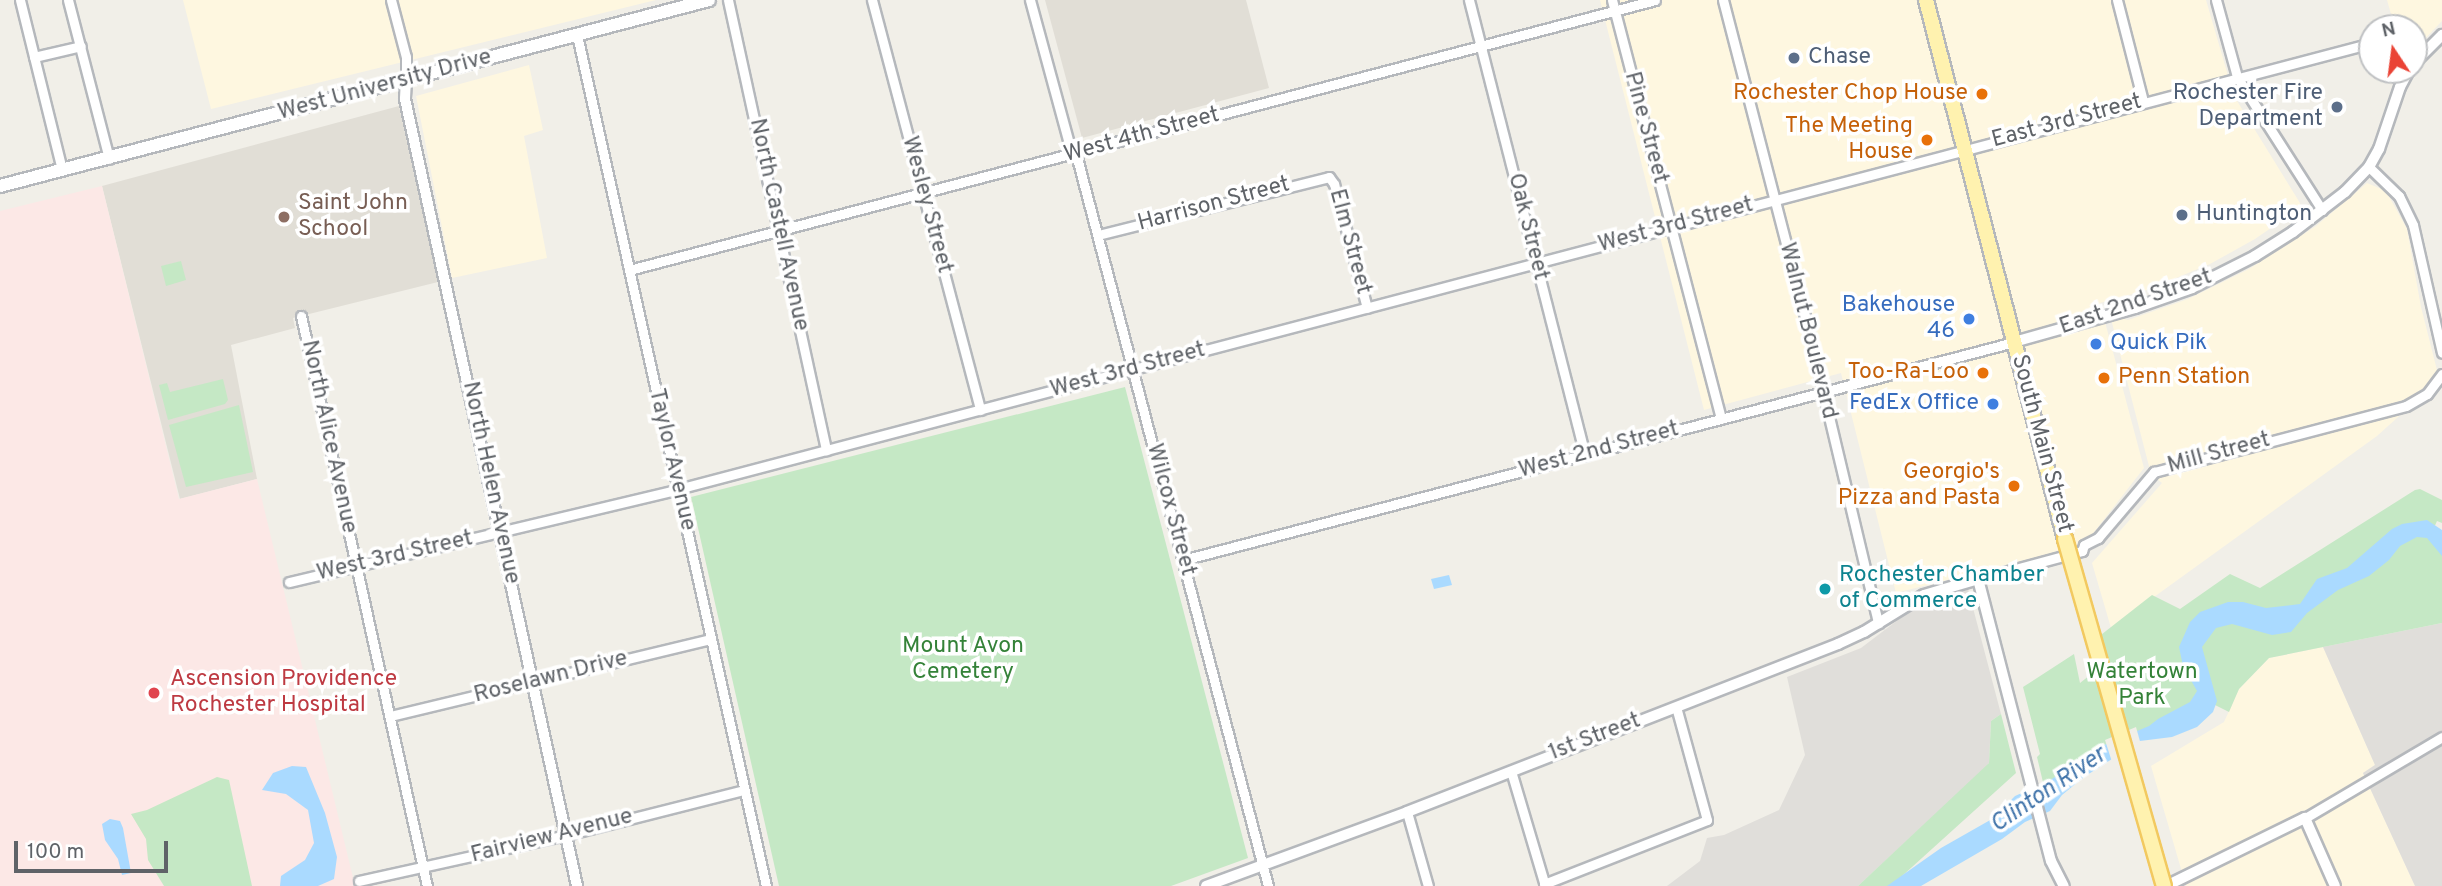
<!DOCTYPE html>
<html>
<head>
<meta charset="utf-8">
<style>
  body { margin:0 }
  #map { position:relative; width:2442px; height:886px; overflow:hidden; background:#f1efe8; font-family:Overpass,sans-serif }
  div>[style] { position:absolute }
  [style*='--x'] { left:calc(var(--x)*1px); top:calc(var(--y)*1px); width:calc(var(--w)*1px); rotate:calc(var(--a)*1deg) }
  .commercial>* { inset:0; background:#fef7e0 }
  .industrial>* { inset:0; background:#e0deda }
  .education>* { inset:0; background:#e1ded6 }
  .medical>* { inset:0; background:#fce8e6 }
  .green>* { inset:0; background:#c5e8c5 }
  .water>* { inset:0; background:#aadaff }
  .pier>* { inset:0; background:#f1efe8 }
  .roads { filter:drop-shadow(2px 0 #b5b8bc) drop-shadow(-2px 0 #b5b8bc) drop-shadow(0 2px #b5b8bc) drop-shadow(0 -2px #b5b8bc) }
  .minor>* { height:9px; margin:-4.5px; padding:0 4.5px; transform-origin:4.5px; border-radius:4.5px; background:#fff }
  .tertiary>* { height:10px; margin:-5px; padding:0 5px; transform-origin:5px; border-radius:5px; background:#fff }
  .secondary>* { height:12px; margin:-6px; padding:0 6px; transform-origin:6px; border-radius:6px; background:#fff }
  .primary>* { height:14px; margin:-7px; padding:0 7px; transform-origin:7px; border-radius:7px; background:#fff2af }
  .bridges { filter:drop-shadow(2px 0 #f2c960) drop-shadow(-2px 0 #f2c960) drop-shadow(0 2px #f2c960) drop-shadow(0 -2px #f2c960) }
  .primary-bridge>* { height:14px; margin:-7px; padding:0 7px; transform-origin:7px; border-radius:7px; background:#fff2af }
  .dots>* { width:19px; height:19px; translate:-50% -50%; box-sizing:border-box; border:4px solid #fff; border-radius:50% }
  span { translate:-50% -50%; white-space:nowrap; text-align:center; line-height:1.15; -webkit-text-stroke:7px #fff; paint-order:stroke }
  .service-label { font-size:23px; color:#4e5e75 }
  .left { translate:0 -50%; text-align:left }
  .right { translate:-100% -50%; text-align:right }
  .street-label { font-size:23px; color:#5f6368 }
  .food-label { font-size:23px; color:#c56008 }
  .education-label { font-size:23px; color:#785e54 }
  .shop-label { font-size:23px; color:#366cbe }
  .culture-label { font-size:23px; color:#0d838f }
  .park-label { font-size:23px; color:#348238 }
  .health-label { font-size:23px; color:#be3a42 }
  .water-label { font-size:24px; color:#4174aa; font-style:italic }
  .north { position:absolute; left:2358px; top:14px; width:70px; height:70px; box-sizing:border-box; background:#fff; border:2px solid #bfc1c3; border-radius:50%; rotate:347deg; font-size:19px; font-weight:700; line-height:28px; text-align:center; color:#5f6368 }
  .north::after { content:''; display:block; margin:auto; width:24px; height:32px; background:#ea4335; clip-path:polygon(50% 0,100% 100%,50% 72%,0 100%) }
  .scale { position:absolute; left:14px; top:841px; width:154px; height:32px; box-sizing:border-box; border:4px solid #5f6368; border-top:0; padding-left:9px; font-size:21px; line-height:24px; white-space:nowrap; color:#5f6368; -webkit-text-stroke:5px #fff; paint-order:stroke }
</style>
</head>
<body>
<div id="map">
  <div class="commercial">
    <i style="clip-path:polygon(183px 0,656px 0,211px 109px)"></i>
    <i style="clip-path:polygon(1600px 0,2206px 0,2234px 96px,2300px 203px,2300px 208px,2255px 239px,2210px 264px,2147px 290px,2100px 303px,2144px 468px,2084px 545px,1896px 593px,1841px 373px,1704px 410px)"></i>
    <i style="clip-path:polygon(2387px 0,2442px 0,2442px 21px,2416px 48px,2414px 28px,2395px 28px)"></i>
    <i style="clip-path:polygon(529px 65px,543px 130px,524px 136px,547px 258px,452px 278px,416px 96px)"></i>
    <i style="clip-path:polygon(2367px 183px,2386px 191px,2407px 229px,2421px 307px,2438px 374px,2417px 400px,2377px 436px,2111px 628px,2092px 563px,2162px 483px,2151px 474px,2110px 315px,2128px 320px,2188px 299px,2249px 269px,2316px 226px)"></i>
    <i style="clip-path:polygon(2323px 647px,2375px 765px,2363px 773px,2415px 886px,2186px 886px,2151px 766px,2224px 722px,2239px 689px,2269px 658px)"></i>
  </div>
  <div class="industrial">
    <i style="clip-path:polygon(1968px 589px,2001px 714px,1991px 721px,1989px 763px,1984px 769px,1858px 886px,1667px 886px,1700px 861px,1707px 838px,1724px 835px,1779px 810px,1805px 755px,1787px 677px,1861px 648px,1915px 607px)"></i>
    <i style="clip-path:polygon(2442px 623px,2442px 886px,2415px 886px,2363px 773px,2375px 765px,2323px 647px)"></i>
  </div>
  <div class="education">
    <i style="clip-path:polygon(1045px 0,1246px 0,1269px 88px,1082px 138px)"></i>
    <i style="clip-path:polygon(399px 106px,438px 282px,293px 318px,295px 328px,231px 345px,257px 479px,180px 499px,102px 186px)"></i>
  </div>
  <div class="medical">
    <i style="clip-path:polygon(102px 186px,179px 499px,257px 479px,355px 886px,0 886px,0 211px)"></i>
  </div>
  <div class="green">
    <i style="clip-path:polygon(181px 261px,186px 280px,166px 286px,161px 266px)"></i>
    <i style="clip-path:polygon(223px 379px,228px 400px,225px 404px,168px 420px,159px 385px,167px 383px,170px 392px)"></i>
    <i style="clip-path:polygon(1125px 387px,1248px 858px,1171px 886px,779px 886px,691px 497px)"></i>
    <i style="clip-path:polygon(239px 405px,253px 472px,186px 487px,169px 425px)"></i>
    <i style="clip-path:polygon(2420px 489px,2442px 500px,2442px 523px,2437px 521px,2433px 530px,2442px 539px,2442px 623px,2269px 658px,2239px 689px,2229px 712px,2211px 703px,2188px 705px,2097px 759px,2047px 799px,2037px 757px,2040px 754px,2023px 687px,2074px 654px,2080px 683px,2104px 664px,2097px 638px,2152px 595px,2180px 609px,2230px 574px,2260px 588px,2415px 490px)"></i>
    <i style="clip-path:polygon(2001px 714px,2016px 773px,1891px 886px,1858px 886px,1989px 763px,1991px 721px)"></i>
    <i style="clip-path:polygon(217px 777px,229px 780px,252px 886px,164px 886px,148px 860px,146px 839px,131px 814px,147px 810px)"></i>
  </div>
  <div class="water">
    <i style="clip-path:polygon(2427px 520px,2442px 530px,2442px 556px,2427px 538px,2417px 537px,2400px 546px,2389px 560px,2369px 576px,2338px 590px,2307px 613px,2291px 632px,2272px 635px,2232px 624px,2216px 628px,2202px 647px,2217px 701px,2213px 712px,2197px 727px,2172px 737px,2140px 741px,2084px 777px,2062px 795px,2050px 811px,2025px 822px,2002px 839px,1921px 886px,1887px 886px,1941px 848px,1992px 819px,2015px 796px,2049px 781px,2097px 748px,2149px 726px,2158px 719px,2190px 702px,2197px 691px,2183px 666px,2179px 647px,2190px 622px,2200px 612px,2228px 602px,2243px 602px,2266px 608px,2300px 604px,2317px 579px,2347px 568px,2392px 529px,2402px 524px)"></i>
    <i style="clip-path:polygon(1449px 575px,1452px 585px,1434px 589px,1431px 579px)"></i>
    <i style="clip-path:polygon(292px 766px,306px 767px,325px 813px,337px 857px,334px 879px,318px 886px,280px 886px,281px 876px,305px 860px,314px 843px,308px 810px,286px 794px,262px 790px,273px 773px)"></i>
    <i style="clip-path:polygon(110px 819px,120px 821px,123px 828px,131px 873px,122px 875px,118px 859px,105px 840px,102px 824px)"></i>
  </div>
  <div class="pier">
    <i style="clip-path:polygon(2136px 727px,2141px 745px,2112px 762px,2105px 740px)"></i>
  </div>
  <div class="roads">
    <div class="minor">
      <i style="--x:20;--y:0;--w:175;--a:76.1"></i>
      <i style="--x:68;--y:0;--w:164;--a:75.5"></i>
      <i style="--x:391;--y:0;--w:59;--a:75.3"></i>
      <i style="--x:406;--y:57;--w:22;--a:90"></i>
      <i style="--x:728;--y:0;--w:461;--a:77.7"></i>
      <i style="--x:872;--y:0;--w:424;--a:75.2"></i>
      <i style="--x:1030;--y:0;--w:161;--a:74.8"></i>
      <i style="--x:1469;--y:0;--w:470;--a:75.7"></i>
      <i style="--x:1612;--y:0;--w:433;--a:75.4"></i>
      <i style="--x:1723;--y:0;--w:326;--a:75.5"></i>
      <i style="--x:1805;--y:316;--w:316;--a:76.6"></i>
      <i style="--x:2117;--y:0;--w:104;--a:75.6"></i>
      <i style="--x:2216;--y:0;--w:80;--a:74.7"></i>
      <i style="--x:2237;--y:77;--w:158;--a:57.4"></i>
      <i style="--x:577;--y:35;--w:872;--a:77.48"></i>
      <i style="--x:34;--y:57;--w:48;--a:-13.2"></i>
      <i style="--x:1076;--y:154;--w:757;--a:75.3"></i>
      <i style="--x:2369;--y:167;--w:42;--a:44"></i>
      <i style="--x:2399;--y:196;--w:32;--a:64"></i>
      <i style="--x:2413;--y:225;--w:131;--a:77.2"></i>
      <i style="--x:1098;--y:235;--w:238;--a:-14.1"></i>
      <i style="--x:1329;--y:177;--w:9;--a:54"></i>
      <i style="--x:1334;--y:184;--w:128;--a:75.1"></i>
      <i style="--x:629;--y:270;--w:1061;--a:-14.74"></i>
      <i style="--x:301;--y:316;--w:584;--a:77.54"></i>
      <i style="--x:1183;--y:560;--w:859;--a:-14.7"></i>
      <i style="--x:1978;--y:579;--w:108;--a:-15.1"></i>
      <i style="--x:2082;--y:551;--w:6;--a:-72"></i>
      <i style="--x:2084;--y:545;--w:16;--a:-27"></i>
      <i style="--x:2098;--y:538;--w:87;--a:-49.7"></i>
      <i style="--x:2154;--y:472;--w:260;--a:-14.7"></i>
      <i style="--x:2406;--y:406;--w:24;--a:-30"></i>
      <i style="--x:2427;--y:394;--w:25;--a:-53"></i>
      <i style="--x:289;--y:582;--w:400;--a:-13.4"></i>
      <i style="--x:678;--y:489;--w:1752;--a:-14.75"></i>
      <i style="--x:390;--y:716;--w:330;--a:-13.5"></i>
      <i style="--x:1511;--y:771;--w:120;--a:73.5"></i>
      <i style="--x:1407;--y:812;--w:77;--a:74.2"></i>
      <i style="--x:2305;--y:818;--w:159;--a:-30.6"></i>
      <i style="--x:359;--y:881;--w:212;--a:-12.5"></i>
      <i style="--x:566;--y:835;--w:184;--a:-14.2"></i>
      <i style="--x:1544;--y:884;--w:175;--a:-21.4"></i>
      <i style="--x:1707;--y:820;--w:117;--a:-105.3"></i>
    </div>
    <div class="tertiary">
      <i style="--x:2414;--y:63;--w:40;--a:-45"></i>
      <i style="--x:406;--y:79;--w:20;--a:93"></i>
      <i style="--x:405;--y:99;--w:806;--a:77.67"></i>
      <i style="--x:2014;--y:342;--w:126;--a:-15.7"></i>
      <i style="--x:2135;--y:308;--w:60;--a:-19.3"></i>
      <i style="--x:2192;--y:288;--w:71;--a:-26.9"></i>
      <i style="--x:2255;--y:256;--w:45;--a:-32.3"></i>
      <i style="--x:2293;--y:232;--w:66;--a:-37.6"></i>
      <i style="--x:2345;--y:192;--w:35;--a:-46"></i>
      <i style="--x:2369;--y:167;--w:21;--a:-61"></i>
      <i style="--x:2379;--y:149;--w:65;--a:-71.3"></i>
      <i style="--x:2400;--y:87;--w:19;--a:-62"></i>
      <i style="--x:1206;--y:886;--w:214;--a:-20.2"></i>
      <i style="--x:1407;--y:812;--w:463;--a:-21.3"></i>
      <i style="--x:1838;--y:644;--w:29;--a:-25"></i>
      <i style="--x:1864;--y:632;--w:70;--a:-31.7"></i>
      <i style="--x:1924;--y:595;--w:56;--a:-16.5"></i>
      <i style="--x:1978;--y:579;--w:291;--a:75.5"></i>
      <i style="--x:2051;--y:861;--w:28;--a:63"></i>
      <i style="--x:2166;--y:886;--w:155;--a:-26.1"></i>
      <i style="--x:2305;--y:818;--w:74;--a:66.2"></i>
    </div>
    <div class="secondary">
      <i style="--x:0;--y:186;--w:733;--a:-14.7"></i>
    </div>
    <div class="primary">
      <i style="--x:1926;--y:0;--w:557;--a:75.54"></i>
    </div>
  </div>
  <div class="bridges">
    <div class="primary-bridge">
      <i style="--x:2065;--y:539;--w:361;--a:74.1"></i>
    </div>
  </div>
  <div class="dots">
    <i style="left:1794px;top:58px;background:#5c6f8a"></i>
    <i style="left:1982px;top:94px;background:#e8710a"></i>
    <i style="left:2337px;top:107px;background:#5c6f8a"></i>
    <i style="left:1927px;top:140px;background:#e8710a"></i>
    <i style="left:2182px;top:215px;background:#5c6f8a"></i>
    <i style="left:284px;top:217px;background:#8d6e63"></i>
    <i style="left:1969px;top:319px;background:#3f7fe0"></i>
    <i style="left:2096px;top:344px;background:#3f7fe0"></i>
    <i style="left:1983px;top:373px;background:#e8710a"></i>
    <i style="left:2104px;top:378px;background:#e8710a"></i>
    <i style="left:1993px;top:404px;background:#3f7fe0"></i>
    <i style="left:2014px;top:486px;background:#e8710a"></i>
    <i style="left:1825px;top:589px;background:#0f9aa8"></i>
    <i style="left:154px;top:693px;background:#e0444e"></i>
  </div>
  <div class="service-label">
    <span class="left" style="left:1808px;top:58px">Chase</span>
    <span class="right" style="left:2323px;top:107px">Rochester Fire<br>Department</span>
    <span class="left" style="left:2196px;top:215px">Huntington</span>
  </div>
  <div class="street-label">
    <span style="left:385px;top:86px;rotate:-15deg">West University Drive</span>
    <span style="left:2067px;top:122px;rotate:-15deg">East 3rd Street</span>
    <span style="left:1645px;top:128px;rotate:75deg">Pine Street</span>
    <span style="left:1142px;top:136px;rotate:-15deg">West 4th Street</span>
    <span style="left:926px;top:205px;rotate:75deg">Wesley Street</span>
    <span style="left:1214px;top:205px;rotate:-15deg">Harrison Street</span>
    <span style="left:778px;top:225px;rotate:78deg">North Castell Avenue</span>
    <span style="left:1676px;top:226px;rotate:-15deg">West 3rd Street</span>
    <span style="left:1527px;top:227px;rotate:76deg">Oak Street</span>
    <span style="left:1349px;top:242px;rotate:75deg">Elm Street</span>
    <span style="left:2136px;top:303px;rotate:-19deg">East 2nd Street</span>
    <span style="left:1807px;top:331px;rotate:76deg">Walnut Boulevard</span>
    <span style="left:1128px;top:371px;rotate:-15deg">West 3rd Street</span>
    <span style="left:328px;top:437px;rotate:78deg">North Alice Avenue</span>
    <span style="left:2041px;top:444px;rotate:75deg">South Main Street</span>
    <span style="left:1599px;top:451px;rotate:-15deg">West 2nd Street</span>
    <span style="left:2219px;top:454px;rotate:-15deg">Mill Street</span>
    <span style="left:671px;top:460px;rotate:77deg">Taylor Avenue</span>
    <span style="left:490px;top:483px;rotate:78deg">North Helen Avenue</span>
    <span style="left:1170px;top:510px;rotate:75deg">Wilcox Street</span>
    <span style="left:395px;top:557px;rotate:-13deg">West 3rd Street</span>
    <span style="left:551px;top:678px;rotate:-14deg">Roselawn Drive</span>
    <span style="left:1595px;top:738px;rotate:-21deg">1st Street</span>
    <span style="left:552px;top:837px;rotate:-14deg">Fairview Avenue</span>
  </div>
  <div class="food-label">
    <span class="right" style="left:1968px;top:94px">Rochester Chop House</span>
    <span class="right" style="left:1913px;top:140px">The Meeting<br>House</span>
    <span class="right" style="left:1969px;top:373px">Too-Ra-Loo</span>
    <span class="left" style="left:2118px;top:378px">Penn Station</span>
    <span class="right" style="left:2000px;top:486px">Georgio's<br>Pizza and Pasta</span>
  </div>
  <div class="education-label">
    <span class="left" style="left:298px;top:217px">Saint John<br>School</span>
  </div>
  <div class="shop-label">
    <span class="right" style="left:1955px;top:319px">Bakehouse<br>46</span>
    <span class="left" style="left:2110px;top:344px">Quick Pik</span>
    <span class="right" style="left:1979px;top:404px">FedEx Office</span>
  </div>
  <div class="culture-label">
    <span class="left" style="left:1839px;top:589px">Rochester Chamber<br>of Commerce</span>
  </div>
  <div class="park-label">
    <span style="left:963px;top:660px">Mount Avon<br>Cemetery</span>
    <span style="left:2142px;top:686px">Watertown<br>Park</span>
  </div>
  <div class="health-label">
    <span class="left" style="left:170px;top:693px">Ascension Providence<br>Rochester Hospital</span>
  </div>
  <div class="water-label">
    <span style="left:2049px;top:791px;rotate:-34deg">Clinton River</span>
  </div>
  <div class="north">N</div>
  <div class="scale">100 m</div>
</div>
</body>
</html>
